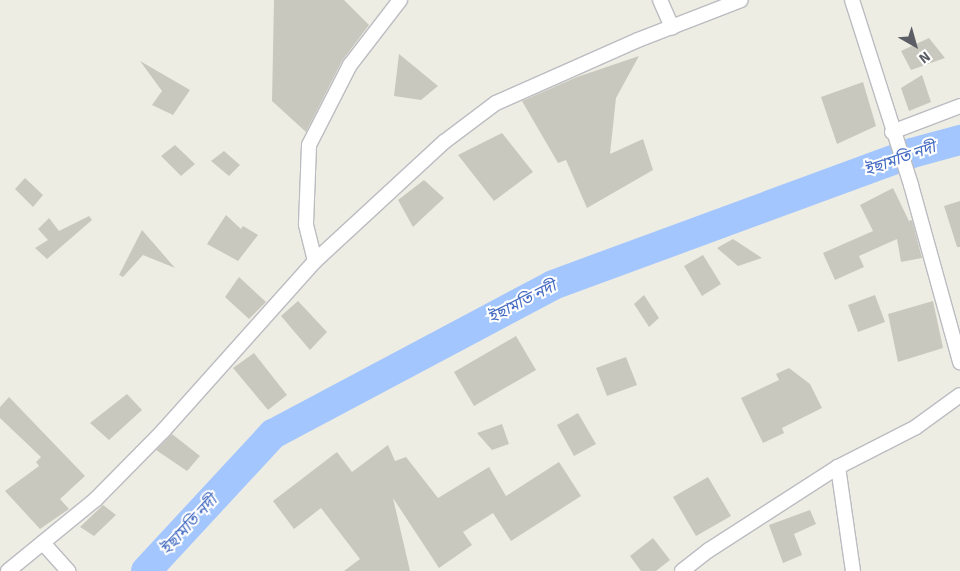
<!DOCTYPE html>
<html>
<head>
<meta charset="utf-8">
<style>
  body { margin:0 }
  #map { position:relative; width:960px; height:571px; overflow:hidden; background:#eeede3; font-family:Signika,"Noto Sans Bengali",sans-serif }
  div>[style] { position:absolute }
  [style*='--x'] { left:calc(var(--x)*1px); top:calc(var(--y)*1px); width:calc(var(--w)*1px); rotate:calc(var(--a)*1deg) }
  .river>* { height:30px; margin:-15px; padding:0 15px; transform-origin:15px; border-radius:15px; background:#a3c6fe }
  .building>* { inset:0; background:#c9c8bf }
  .roads { filter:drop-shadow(1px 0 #bbbcc2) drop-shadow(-1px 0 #bbbcc2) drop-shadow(0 1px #bbbcc2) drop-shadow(0 -1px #bbbcc2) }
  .street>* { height:14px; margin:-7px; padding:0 7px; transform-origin:7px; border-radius:7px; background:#fff }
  span { translate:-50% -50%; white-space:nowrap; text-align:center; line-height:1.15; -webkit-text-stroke:4px #fff; paint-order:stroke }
  .water-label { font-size:16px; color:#456cc2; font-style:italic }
  .north { position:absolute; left:890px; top:20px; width:50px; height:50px; -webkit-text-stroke:4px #fff; paint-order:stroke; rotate:142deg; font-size:14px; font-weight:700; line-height:20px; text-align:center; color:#5b5e64 }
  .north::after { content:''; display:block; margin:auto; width:18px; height:22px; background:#5b5e64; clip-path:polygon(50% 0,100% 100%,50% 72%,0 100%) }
</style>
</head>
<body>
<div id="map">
  <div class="river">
    <i style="--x:146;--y:571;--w:187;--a:-47.2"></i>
    <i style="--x:273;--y:434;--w:317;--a:-28"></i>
    <i style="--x:553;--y:285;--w:382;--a:-20.2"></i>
    <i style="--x:912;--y:153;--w:50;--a:-15.2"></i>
  </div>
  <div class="building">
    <i style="clip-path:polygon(274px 0,344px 0,369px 25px,342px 61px,306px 132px,272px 101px)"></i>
    <i style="clip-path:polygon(929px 38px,945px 58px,911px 70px,901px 51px)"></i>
    <i style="clip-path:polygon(399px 54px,438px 86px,421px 100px,394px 96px)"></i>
    <i style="clip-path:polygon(639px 56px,616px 98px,610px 154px,643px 139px,653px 170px,587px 208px,566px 160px,558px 163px,522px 101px,577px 77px)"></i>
    <i style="clip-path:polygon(140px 61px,190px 90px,173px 115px,152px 105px,162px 91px)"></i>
    <i style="clip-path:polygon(922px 75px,931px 102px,909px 111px,901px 88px)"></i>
    <i style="clip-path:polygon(863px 82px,876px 126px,837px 144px,821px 97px)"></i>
    <i style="clip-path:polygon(502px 133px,533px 172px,494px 201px,458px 155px)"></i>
    <i style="clip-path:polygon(175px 145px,195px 164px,181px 176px,161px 156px)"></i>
    <i style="clip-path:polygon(224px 151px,240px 165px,229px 176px,211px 161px)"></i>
    <i style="clip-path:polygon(25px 178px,43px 195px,33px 207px,15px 189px)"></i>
    <i style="clip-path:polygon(424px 180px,444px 198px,413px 227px,398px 200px)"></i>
    <i style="clip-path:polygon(893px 188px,909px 221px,912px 220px,922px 258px,901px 262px,897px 239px,859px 256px,864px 267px,835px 280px,823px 253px,873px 231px,860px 205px)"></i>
    <i style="clip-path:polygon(960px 201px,960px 247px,957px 247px,944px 206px)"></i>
    <i style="clip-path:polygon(226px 215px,241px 229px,243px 226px,258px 235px,238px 261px,207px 244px)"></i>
    <i style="clip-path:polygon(89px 216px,92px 220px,47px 259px,35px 248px,48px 240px,38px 229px,49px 218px,59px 231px)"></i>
    <i style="clip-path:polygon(142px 230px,175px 268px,143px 255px,123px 277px,119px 275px)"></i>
    <i style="clip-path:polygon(733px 239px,762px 258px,738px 266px,717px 248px)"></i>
    <i style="clip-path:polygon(703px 255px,721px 284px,702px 296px,684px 266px)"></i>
    <i style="clip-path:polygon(239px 277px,266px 302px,249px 319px,225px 297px)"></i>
    <i style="clip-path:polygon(644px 295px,659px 318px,649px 327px,634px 304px)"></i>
    <i style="clip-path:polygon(875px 295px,885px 322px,858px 332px,848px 305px)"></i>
    <i style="clip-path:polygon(298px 301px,327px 332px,310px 350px,281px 316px)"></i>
    <i style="clip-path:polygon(933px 301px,943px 348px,898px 362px,888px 314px)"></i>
    <i style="clip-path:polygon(516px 336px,536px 370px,474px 406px,454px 372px)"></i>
    <i style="clip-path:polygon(254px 353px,287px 395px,268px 410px,233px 368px)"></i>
    <i style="clip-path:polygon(626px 357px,637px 385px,607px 396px,596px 368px)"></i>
    <i style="clip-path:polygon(789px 368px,810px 384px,822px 408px,782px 428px,784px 433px,763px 443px,741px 398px,779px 380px,776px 374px)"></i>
    <i style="clip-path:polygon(127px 394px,142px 410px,109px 440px,90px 423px)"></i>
    <i style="clip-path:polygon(9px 397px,85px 476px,60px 499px,69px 509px,40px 529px,5px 491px,39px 466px,36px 462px,41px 457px,0 418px,0 407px)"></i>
    <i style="clip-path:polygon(578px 413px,596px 444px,574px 456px,557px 425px)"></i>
    <i style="clip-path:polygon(502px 424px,509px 444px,492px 450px,477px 433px)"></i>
    <i style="clip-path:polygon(172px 434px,200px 456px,187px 471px,156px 450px)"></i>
    <i style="clip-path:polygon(388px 445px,395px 461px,406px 457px,438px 498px,489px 467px,506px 496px,559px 462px,581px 496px,511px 541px,493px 513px,463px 532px,472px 545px,439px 568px,393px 498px,410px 571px,344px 571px,360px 559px,321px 508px,294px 529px,273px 501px,337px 452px,352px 472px)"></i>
    <i style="clip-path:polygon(708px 477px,731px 516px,696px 536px,673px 497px)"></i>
    <i style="clip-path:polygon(103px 505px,116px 515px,94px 536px,80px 527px)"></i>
    <i style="clip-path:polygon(810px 510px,816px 524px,794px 534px,802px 555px,783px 563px,769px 525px)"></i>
    <i style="clip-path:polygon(653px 538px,670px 560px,656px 571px,641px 571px,630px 556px)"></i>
  </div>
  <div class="roads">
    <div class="street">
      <i style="--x:660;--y:0;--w:30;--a:66"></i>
      <i style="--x:852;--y:0;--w:194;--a:72.3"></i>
      <i style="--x:911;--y:185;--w:184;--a:74.5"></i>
      <i style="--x:892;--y:132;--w:73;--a:-20.9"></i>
      <i style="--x:315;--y:261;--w:38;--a:-104"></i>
      <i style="--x:306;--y:224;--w:79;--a:-87.8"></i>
      <i style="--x:309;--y:145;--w:90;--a:-62.9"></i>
      <i style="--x:350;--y:65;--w:82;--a:-52.4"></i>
      <i style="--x:838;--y:467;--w:105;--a:81.8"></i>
      <i style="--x:43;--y:543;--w:38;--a:48"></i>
      <i style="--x:8;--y:571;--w:114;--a:-39.3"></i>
      <i style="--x:96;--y:499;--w:95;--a:-45.4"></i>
      <i style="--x:163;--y:431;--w:228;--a:-48.2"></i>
      <i style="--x:315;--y:261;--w:176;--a:-42.7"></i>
      <i style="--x:444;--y:142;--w:65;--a:-36.9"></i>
      <i style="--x:496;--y:103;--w:155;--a:-23.9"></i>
      <i style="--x:638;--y:40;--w:110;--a:-21.2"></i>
      <i style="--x:682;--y:571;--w:34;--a:-38"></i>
      <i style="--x:709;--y:550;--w:153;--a:-32.8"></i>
      <i style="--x:838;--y:467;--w:88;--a:-27.1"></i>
      <i style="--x:916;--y:427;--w:54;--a:-36"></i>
    </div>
  </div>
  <div class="water-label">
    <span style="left:900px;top:159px;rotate:-19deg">ইছামতি নদী</span>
    <span style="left:522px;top:302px;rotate:-27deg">ইছামতি নদী</span>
    <span style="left:189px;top:525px;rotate:-47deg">ইছামতি নদী</span>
  </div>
  <div class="north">N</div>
</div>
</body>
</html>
